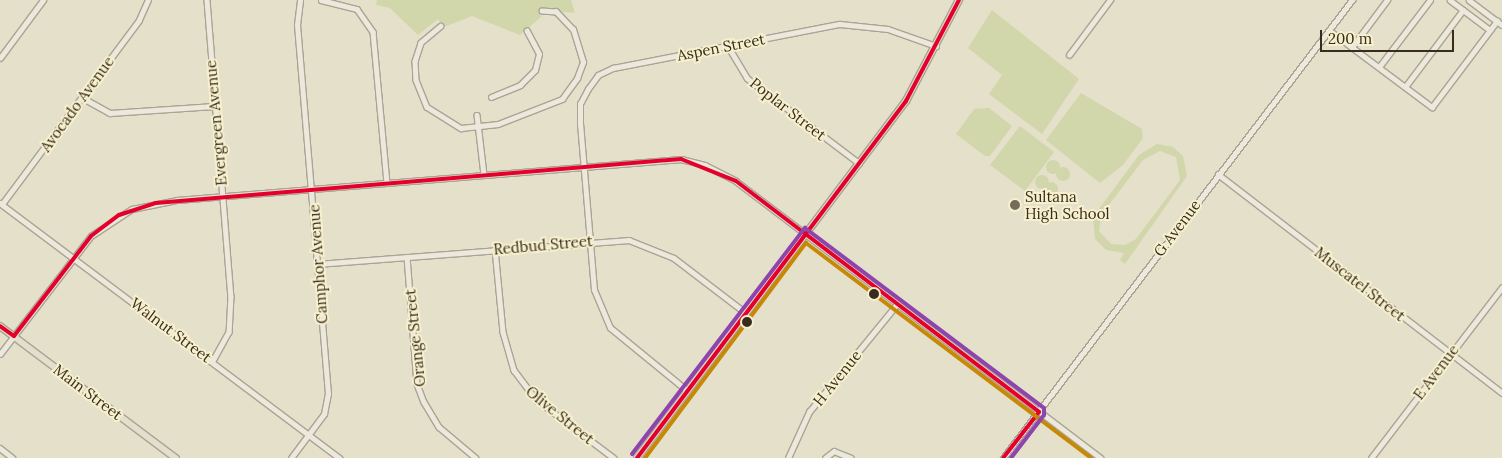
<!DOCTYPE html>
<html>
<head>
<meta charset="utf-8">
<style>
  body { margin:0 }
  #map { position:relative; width:1502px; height:458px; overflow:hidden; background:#e5e0ca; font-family:Lora,serif }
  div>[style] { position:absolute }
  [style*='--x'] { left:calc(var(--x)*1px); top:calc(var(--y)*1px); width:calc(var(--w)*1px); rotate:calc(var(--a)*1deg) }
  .green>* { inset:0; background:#d1d6ab }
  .round { border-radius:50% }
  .roads { filter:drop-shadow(1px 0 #a9a494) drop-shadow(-1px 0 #a9a494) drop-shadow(0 1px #a9a494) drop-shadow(0 -1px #a9a494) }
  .minor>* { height:4.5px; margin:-2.25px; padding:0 2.25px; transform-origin:2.25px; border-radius:2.25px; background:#ece9dc }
  .major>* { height:5.5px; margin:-2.75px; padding:0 2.75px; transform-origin:2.75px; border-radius:2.75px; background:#e4dfcd }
  .bus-1>* { height:4px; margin:-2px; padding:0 2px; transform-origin:2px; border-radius:2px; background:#e4002b }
  .bus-2>* { height:4px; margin:-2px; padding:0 2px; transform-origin:2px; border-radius:2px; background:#c78807 }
  .bus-3>* { height:4px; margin:-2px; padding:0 2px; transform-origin:2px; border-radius:2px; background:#8e44ad }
  .dots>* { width:14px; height:14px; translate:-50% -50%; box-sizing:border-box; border:2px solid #f7f0ce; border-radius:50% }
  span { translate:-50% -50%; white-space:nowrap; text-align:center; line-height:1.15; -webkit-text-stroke:4px #f7f0ce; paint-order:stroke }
  .street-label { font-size:15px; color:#382c1c }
  .poi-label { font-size:15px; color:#382c1c }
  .left { translate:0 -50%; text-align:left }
  .scale { position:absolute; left:1320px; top:30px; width:134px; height:22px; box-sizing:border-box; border:2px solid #382c1c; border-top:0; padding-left:6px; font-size:15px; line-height:18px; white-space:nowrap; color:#382c1c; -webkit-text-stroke:4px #f7f0ce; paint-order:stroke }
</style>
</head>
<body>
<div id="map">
  <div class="green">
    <i style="clip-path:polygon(377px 0,571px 0,575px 13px,539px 10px,541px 17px,520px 35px,472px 16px,444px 27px,438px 19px,418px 35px,390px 8px,376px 5px)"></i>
    <i style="clip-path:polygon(992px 10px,1079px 79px,1042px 134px,989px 94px,1002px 75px,968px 48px)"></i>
    <i style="clip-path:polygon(1081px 93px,1142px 129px,1143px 138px,1123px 165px,1100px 183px,1046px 140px)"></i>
    <i style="clip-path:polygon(989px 108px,1012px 126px,990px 156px,985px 156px,956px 134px,974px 109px)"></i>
    <i style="clip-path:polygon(1020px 126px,1054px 152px,1025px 191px,990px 165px)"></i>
    <i style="clip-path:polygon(evenodd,1157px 144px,1173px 147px,1183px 156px,1187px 176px,1125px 264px,1120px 260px,1124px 253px,1106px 250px,1095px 239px,1093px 217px,1139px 155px,1157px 144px,1160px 151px,1176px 157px,1180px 180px,1136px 239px,1125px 245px,1111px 244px,1099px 231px,1102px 214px,1143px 160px,1160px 151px)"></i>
    <i class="round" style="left:1046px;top:160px;width:14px;height:14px"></i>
    <i class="round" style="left:1056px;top:167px;width:14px;height:14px"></i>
    <i class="round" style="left:1035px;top:175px;width:14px;height:14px"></i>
    <i class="round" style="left:1044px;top:182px;width:14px;height:14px"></i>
  </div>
  <div class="roads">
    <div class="minor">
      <i style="--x:207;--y:0;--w:297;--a:85.4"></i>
      <i style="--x:231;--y:296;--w:36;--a:93"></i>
      <i style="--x:229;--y:332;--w:33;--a:119"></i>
      <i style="--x:321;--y:0;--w:37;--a:14"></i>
      <i style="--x:357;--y:9;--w:28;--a:55"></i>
      <i style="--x:373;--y:32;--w:151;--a:84.7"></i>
      <i style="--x:1450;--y:0;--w:50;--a:36.9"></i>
      <i style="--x:1469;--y:0;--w:41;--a:37.1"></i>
      <i style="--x:441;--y:26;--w:26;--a:140"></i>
      <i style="--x:421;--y:43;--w:19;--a:108"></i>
      <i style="--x:415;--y:61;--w:19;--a:87"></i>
      <i style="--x:416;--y:80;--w:29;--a:68"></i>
      <i style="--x:427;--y:107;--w:40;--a:32"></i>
      <i style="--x:461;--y:128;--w:37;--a:-6"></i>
      <i style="--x:498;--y:124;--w:69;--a:-21.3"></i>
      <i style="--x:562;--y:99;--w:26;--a:-54"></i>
      <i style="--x:577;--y:78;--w:17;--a:-69"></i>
      <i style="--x:583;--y:62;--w:34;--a:-107"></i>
      <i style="--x:573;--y:30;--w:25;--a:-133"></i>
      <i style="--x:556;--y:12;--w:14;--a:-176"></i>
      <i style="--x:1329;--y:30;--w:129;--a:36.8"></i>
      <i style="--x:1432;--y:107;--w:108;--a:-52.9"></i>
      <i style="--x:728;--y:46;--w:37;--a:59"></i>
      <i style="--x:747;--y:78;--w:141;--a:37.2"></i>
      <i style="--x:1352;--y:47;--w:59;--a:-53.3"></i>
      <i style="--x:1069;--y:55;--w:69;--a:-53.3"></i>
      <i style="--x:0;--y:58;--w:72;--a:-53.4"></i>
      <i style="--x:1379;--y:67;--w:84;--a:-52.7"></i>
      <i style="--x:1405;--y:87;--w:96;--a:-53"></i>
      <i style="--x:491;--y:97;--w:31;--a:-22"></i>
      <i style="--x:520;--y:85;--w:21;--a:-45"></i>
      <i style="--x:535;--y:70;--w:16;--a:-76"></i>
      <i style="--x:539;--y:54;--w:26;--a:-118"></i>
      <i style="--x:83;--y:98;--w:31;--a:29"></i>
      <i style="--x:110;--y:113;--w:104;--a:-3.9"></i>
      <i style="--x:477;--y:115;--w:60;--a:83.3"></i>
      <i style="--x:1218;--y:174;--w:359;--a:37.6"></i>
      <i style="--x:0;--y:203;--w:425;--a:36.9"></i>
      <i style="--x:2;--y:204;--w:229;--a:-53.3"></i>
      <i style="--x:139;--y:20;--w:22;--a:-66"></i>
      <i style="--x:495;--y:249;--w:83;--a:84.5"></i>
      <i style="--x:503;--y:332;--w:40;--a:74"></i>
      <i style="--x:514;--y:370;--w:38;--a:53"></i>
      <i style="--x:537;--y:400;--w:96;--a:37"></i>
      <i style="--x:407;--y:257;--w:127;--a:85.5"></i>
      <i style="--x:417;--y:384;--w:19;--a:69"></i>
      <i style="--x:424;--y:402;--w:29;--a:59"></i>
      <i style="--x:439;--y:427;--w:48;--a:40"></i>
      <i style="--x:317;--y:264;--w:313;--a:-4.4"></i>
      <i style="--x:629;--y:240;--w:48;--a:21.8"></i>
      <i style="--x:674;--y:258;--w:91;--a:37.4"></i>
      <i style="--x:0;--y:354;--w:149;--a:-52.4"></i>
      <i style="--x:91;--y:236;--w:49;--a:-33.4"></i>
      <i style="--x:132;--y:209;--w:46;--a:-11.3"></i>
      <i style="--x:177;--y:200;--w:506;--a:-4.65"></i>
      <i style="--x:681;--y:159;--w:25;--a:14"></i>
      <i style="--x:705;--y:165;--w:35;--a:27"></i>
      <i style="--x:736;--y:181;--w:458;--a:37.2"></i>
      <i style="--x:687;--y:391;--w:99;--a:-140.7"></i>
      <i style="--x:610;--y:328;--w:41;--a:-112.8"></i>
      <i style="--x:594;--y:290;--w:166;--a:-94.8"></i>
      <i style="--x:580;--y:125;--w:21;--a:-90"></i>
      <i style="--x:580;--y:104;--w:17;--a:-62"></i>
      <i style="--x:588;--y:89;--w:17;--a:-54"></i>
      <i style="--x:598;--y:75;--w:17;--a:-25"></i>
      <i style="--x:613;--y:68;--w:231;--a:-11"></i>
      <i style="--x:840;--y:24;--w:48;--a:5.9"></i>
      <i style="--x:888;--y:29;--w:51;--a:19.5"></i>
      <i style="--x:0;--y:448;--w:16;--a:38"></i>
      <i style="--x:291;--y:458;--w:55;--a:-53.1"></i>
      <i style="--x:324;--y:414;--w:20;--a:-79"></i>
      <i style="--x:328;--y:394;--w:370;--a:-94.8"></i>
      <i style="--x:297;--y:25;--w:25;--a:-83"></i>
      <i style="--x:788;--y:458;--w:51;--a:-65.5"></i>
      <i style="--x:809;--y:412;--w:139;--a:-50.8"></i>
      <i style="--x:825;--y:458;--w:11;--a:-38"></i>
      <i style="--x:834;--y:451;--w:18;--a:22"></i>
      <i style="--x:1003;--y:458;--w:576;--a:-52.69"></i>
      <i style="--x:1371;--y:458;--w:215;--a:-52.5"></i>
    </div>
    <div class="major">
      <i style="--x:0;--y:326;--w:220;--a:36.9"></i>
      <i style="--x:637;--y:458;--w:447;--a:-53"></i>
      <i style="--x:906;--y:101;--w:114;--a:-62.3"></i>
    </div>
  </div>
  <div class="bus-1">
    <i style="--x:0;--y:326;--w:17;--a:36"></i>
    <i style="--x:14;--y:336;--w:126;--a:-52.4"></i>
    <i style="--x:91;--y:236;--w:35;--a:-37"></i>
    <i style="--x:119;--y:215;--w:39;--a:-18"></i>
    <i style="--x:156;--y:203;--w:527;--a:-4.79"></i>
    <i style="--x:681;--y:159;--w:59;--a:21.8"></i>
    <i style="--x:736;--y:181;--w:381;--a:37.3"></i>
    <i style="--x:1039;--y:412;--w:58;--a:128"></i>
    <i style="--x:637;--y:458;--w:447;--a:-53"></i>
    <i style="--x:906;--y:101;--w:114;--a:-62.3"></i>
  </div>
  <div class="bus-2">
    <i style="--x:645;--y:458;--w:269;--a:-53.2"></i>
    <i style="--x:806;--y:243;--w:357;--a:37"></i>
  </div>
  <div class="bus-3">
    <i style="--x:632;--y:454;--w:285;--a:-52.6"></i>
    <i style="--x:805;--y:228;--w:299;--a:37"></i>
    <i style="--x:1044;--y:408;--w:7;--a:90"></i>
    <i style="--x:1044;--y:415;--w:54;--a:127.5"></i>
  </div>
  <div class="dots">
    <i style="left:1015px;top:205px;background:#756b59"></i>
    <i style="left:874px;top:294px;background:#382c1c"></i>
    <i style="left:747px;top:322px;background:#382c1c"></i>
  </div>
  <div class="street-label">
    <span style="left:721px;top:47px;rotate:-11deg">Aspen Street</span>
    <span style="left:77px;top:104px;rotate:-54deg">Avocado Avenue</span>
    <span style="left:788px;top:109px;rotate:38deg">Poplar Street</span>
    <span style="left:216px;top:123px;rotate:-95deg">Evergreen Avenue</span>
    <span style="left:1177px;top:228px;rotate:-53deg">G Avenue</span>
    <span style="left:543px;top:245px;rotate:-5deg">Redbud Street</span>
    <span style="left:318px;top:264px;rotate:-94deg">Camphor Avenue</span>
    <span style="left:1360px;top:284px;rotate:38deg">Muscatel Street</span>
    <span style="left:171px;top:330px;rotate:37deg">Walnut Street</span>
    <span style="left:415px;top:338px;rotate:-96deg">Orange Street</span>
    <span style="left:1436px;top:372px;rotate:-53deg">E Avenue</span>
    <span style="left:837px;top:378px;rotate:-51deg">H Avenue</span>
    <span style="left:88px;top:392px;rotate:37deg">Main Street</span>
    <span style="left:560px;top:415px;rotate:39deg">Olive Street</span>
  </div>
  <div class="poi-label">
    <span class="left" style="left:1025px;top:205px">Sultana<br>High School</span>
  </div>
  <div class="scale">200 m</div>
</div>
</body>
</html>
